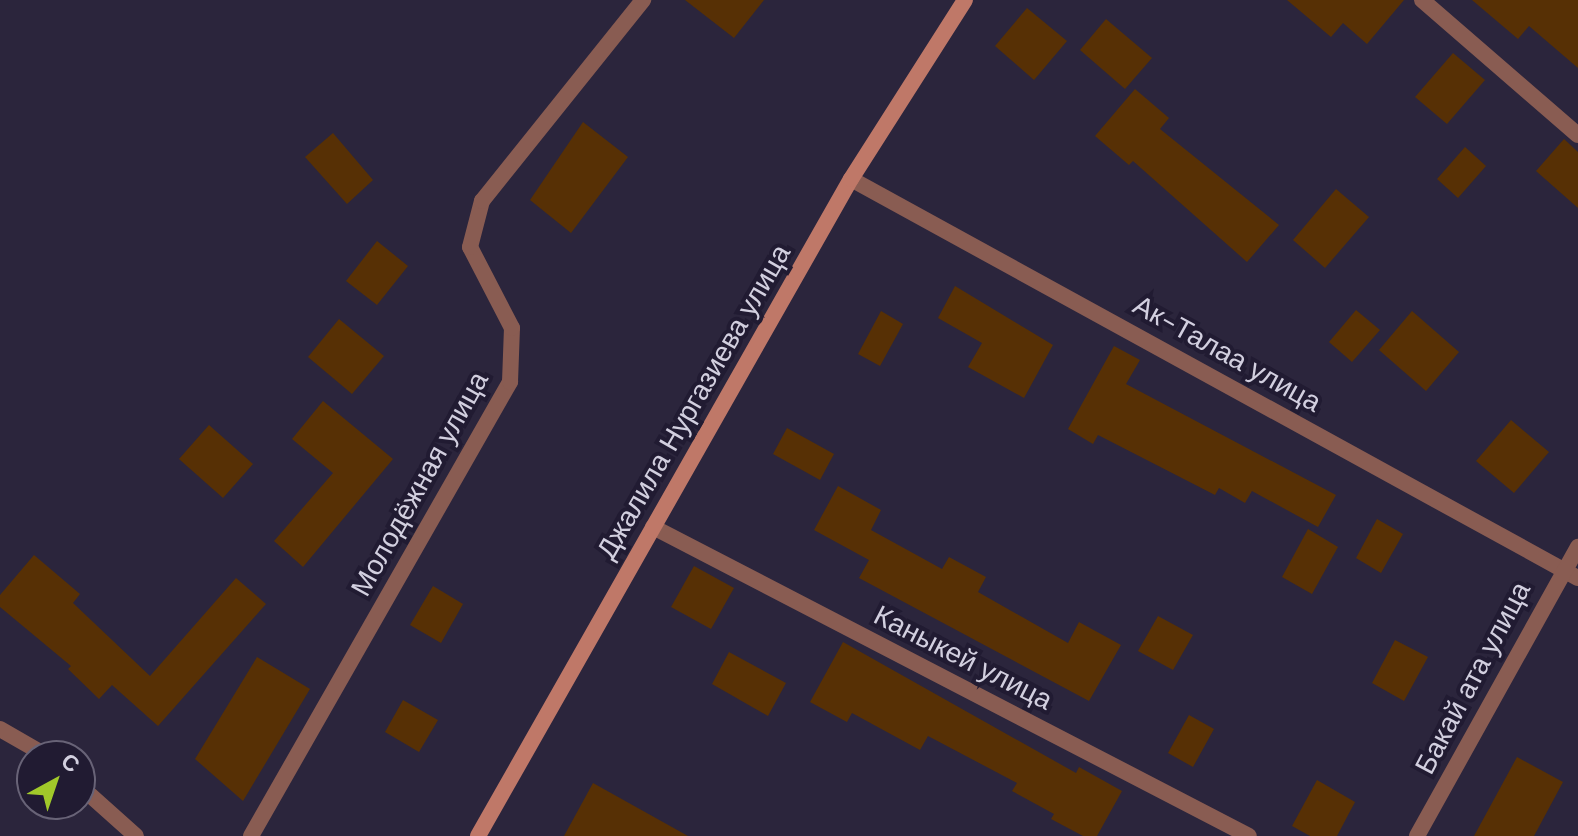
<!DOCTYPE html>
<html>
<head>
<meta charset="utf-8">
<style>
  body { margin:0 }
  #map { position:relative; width:1578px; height:836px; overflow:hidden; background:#2b253c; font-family:"DM Sans",sans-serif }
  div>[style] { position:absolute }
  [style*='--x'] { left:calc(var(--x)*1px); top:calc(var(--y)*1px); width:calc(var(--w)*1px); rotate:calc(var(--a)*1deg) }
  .building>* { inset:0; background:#573005 }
  .street>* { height:16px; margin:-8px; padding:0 8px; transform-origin:8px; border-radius:8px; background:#895c52 }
  .secondary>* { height:16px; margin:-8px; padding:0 8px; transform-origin:8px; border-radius:8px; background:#bf7868 }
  span { translate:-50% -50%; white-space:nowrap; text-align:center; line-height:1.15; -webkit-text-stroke:8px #211b32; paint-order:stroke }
  .street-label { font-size:28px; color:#d2cfdf }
  .north { position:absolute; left:16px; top:740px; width:80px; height:80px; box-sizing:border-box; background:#211b32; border:2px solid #686377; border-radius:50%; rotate:40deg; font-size:22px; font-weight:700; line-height:32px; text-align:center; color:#d2cfdf }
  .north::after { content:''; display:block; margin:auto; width:28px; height:36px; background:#a1c92a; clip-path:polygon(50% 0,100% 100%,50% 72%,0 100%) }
</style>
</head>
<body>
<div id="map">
  <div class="building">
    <i style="clip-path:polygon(685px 0,764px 0,734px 38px)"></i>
    <i style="clip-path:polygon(1287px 0,1404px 0,1367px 44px,1343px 23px,1331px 37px)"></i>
    <i style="clip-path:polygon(1472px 0,1578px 0,1578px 68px,1529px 26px,1518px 39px)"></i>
    <i style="clip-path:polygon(1027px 8px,1067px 41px,1034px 80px,995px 46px)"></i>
    <i style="clip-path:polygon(1106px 19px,1152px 58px,1125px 89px,1080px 50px)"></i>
    <i style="clip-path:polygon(1453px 53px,1485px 80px,1447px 124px,1415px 97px)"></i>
    <i style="clip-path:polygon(1135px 89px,1169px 118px,1160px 129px,1279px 225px,1247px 262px,1133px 161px,1129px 165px,1095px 136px)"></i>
    <i style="clip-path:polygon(583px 122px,628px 157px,571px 233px,530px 200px)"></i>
    <i style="clip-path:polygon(333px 133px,373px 180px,347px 204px,305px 157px)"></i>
    <i style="clip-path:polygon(1564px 139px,1578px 152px,1578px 208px,1536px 171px)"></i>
    <i style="clip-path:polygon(1465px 147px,1486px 166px,1458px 198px,1437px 179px)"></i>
    <i style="clip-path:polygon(1336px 189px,1369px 217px,1325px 268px,1293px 240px)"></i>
    <i style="clip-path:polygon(377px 241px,408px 266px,377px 305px,346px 281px)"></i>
    <i style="clip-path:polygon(955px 286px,1053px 345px,1024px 398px,968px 367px,982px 343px,938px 318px)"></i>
    <i style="clip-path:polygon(1356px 310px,1380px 330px,1352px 362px,1329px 342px)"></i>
    <i style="clip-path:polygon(881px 311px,903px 324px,880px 366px,858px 354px)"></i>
    <i style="clip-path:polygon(1412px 311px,1459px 352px,1426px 391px,1379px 350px)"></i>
    <i style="clip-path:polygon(339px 319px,384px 356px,352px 394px,308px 357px)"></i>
    <i style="clip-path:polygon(1114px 346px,1140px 360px,1126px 384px,1336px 495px,1318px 527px,1252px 491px,1245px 503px,1219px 488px,1215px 495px,1098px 435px,1093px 444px,1068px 429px)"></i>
    <i style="clip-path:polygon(323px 401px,393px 459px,303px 567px,274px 541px,333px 473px,292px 439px)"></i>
    <i style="clip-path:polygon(1511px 420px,1549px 452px,1514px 493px,1476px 461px)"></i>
    <i style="clip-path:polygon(209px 425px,253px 464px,223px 498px,179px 459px)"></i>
    <i style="clip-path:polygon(787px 428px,834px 454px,820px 480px,773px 454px)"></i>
    <i style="clip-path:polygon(838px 486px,881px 510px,871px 530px,942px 569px,949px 557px,986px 577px,978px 592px,1068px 643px,1079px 622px,1121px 645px,1089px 701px,859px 578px,869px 560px,814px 530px)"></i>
    <i style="clip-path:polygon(1377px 519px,1403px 534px,1381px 573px,1356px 558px)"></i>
    <i style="clip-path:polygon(1308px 529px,1338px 547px,1312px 594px,1282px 577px)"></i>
    <i style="clip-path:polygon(34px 555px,80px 594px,73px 603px,150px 676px,236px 578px,266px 604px,158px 726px,112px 685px,99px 699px,68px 669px,71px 666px,0 607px,0 595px)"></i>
    <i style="clip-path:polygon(694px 566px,734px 588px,711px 629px,671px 607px)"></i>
    <i style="clip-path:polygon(433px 586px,463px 604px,441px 643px,410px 625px)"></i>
    <i style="clip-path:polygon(1158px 616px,1193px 635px,1173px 670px,1138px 651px)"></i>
    <i style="clip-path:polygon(1395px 640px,1428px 657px,1404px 701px,1372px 683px)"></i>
    <i style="clip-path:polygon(843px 642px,1076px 773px,1079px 767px,1122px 791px,1097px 836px,1083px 836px,1051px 819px,1054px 814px,1012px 791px,1017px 783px,928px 736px,920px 750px,852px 713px,847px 722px,810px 702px)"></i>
    <i style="clip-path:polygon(729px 652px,786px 683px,768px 716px,712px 684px)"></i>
    <i style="clip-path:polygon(257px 657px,310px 689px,243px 801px,195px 759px)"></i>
    <i style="clip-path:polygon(403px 700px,438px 720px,419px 752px,385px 732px)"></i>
    <i style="clip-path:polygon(1189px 715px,1214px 729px,1193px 767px,1168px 753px)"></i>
    <i style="clip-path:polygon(1517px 757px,1563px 782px,1534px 836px,1474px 836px)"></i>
    <i style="clip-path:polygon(1317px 780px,1355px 802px,1337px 836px,1310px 836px,1292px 826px)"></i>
    <i style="clip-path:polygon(593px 783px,688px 836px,564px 836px)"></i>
  </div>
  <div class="street">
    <i style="--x:1422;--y:0;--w:206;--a:40.9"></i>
    <i style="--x:851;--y:179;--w:829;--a:28.76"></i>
    <i style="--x:653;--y:527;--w:671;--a:27.4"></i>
    <i style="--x:0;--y:729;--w:54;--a:29.9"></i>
    <i style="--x:80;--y:786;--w:75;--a:41.8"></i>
    <i style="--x:251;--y:836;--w:523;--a:-60.3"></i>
    <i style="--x:510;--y:382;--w:54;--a:-87.9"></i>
    <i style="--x:512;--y:328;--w:91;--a:-117.4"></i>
    <i style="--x:470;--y:247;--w:48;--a:-75.4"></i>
    <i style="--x:482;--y:201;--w:258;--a:-51.3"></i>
    <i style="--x:1417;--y:836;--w:331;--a:-60.9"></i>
  </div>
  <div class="secondary">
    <i style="--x:478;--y:836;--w:755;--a:-60.42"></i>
    <i style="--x:851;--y:179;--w:212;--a:-57.5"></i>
  </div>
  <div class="street-label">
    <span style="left:1227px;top:354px;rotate:29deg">Ак-Талаа улица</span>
    <span style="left:694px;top:402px;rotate:-60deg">Джалила Нургазиева улица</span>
    <span style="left:420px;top:484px;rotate:-61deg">Молодёжная улица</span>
    <span style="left:963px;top:658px;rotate:27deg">Каныкей улица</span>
    <span style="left:1473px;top:678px;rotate:-62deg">Бакай ата улица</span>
  </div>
  <div class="north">С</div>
</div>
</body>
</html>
